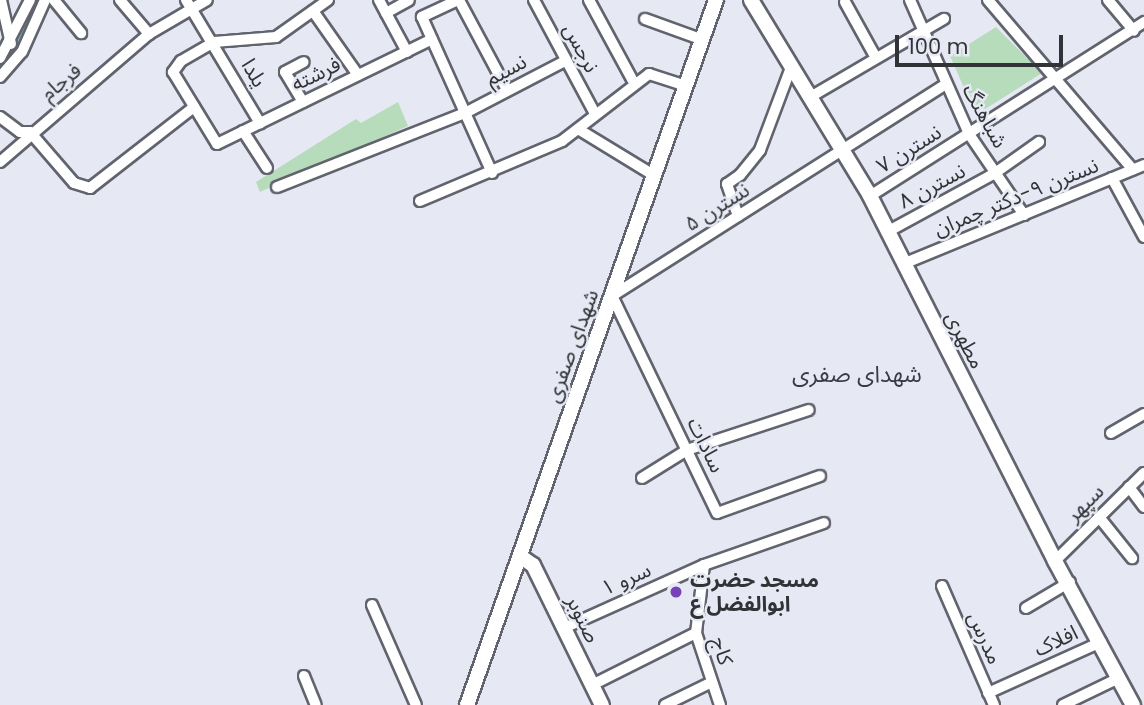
<!DOCTYPE html>
<html>
<head>
<meta charset="utf-8">
<style>
  body { margin:0 }
  #map { position:relative; width:1144px; height:705px; overflow:hidden; background:#e6e9f4; font-family:Poppins,"Noto Sans Arabic",sans-serif }
  div>[style] { position:absolute }
  [style*='--x'] { left:calc(var(--x)*1px); top:calc(var(--y)*1px); width:calc(var(--w)*1px); rotate:calc(var(--a)*1deg) }
  .green>* { inset:0; background:#b7dcbc }
  .canal>* { height:12px; margin:-6px; padding:0 6px; transform-origin:6px; border-radius:6px; background:#87c3dd }
  .roads { filter:drop-shadow(2px 0 #61646d) drop-shadow(-2px 0 #61646d) drop-shadow(0 2px #61646d) drop-shadow(0 -2px #61646d) }
  .street>* { height:10px; margin:-5px; padding:0 5px; transform-origin:5px; border-radius:5px; background:#fff }
  .secondary>* { height:14px; margin:-7px; padding:0 7px; transform-origin:7px; border-radius:7px; background:#fff }
  .dots>* { width:19px; height:19px; translate:-50% -50%; box-sizing:border-box; border:4px solid #e6e9f4; border-radius:50% }
  span { translate:-50% -50%; white-space:nowrap; text-align:center; line-height:1.15; -webkit-text-stroke:5px #e6e9f4; paint-order:stroke }
  .street-label { font-size:21px; color:#323337 }
  .poi-label { font-size:21px; color:#323337; font-weight:700 }
  .left { translate:0 -50%; text-align:left }
  .neighbourhood-label { font-size:23px; color:#393c44 }
  .scale { position:absolute; left:895px; top:35px; width:168px; height:32px; box-sizing:border-box; border:4px solid #323337; border-top:0; padding-left:9px; font-size:21px; line-height:24px; white-space:nowrap; color:#323337; -webkit-text-stroke:5px #e6e9f4; paint-order:stroke }
</style>
</head>
<body>
<div id="map">
  <div class="green">
    <i style="clip-path:polygon(996px 27px,1042px 73px,976px 115px,950px 56px)"></i>
    <i style="clip-path:polygon(398px 102px,408px 126px,260px 192px,256px 182px,356px 119px,361px 123px)"></i>
  </div>
  <div class="canal">
    <i style="--x:0;--y:66;--w:16;--a:-47"></i>
    <i style="--x:11;--y:54;--w:60;--a:-64.3"></i>
  </div>
  <div class="roads">
    <div class="street">
      <i style="--x:1;--y:0;--w:45;--a:77.2"></i>
      <i style="--x:54;--y:0;--w:43;--a:50.7"></i>
      <i style="--x:120;--y:0;--w:45;--a:49.5"></i>
      <i style="--x:186;--y:0;--w:144;--a:59"></i>
      <i style="--x:328;--y:0;--w:64;--a:144.6"></i>
      <i style="--x:276;--y:37;--w:62;--a:175.4"></i>
      <i style="--x:214;--y:42;--w:38;--a:150"></i>
      <i style="--x:181;--y:61;--w:14;--a:126"></i>
      <i style="--x:173;--y:72;--w:84;--a:58.6"></i>
      <i style="--x:217;--y:144;--w:239;--a:-26"></i>
      <i style="--x:379;--y:0;--w:59;--a:61.7"></i>
      <i style="--x:458;--y:0;--w:40;--a:155"></i>
      <i style="--x:422;--y:17;--w:171;--a:65.8"></i>
      <i style="--x:459;--y:0;--w:102;--a:61.9"></i>
      <i style="--x:534;--y:0;--w:129;--a:61.8"></i>
      <i style="--x:589;--y:0;--w:92;--a:61.5"></i>
      <i style="--x:910;--y:0;--w:146;--a:66.2"></i>
      <i style="--x:969;--y:134;--w:98;--a:55.8"></i>
      <i style="--x:988;--y:0;--w:223;--a:49.5"></i>
      <i style="--x:1108;--y:0;--w:40;--a:50"></i>
      <i style="--x:845;--y:2;--w:64;--a:61"></i>
      <i style="--x:313;--y:11;--w:78;--a:54.9"></i>
      <i style="--x:386;--y:13;--w:26;--a:-29"></i>
      <i style="--x:645;--y:19;--w:62;--a:19.9"></i>
      <i style="--x:0;--y:58;--w:65;--a:-62.7"></i>
      <i style="--x:0;--y:77;--w:33;--a:-49"></i>
      <i style="--x:22;--y:52;--w:57;--a:-66.1"></i>
      <i style="--x:812;--y:96;--w:153;--a:-30.3"></i>
      <i style="--x:303;--y:102;--w:35;--a:-121"></i>
      <i style="--x:285;--y:72;--w:21;--a:-28"></i>
      <i style="--x:0;--y:117;--w:25;--a:37"></i>
      <i style="--x:20;--y:132;--w:10;--a:0"></i>
      <i style="--x:30;--y:132;--w:67;--a:49.2"></i>
      <i style="--x:74;--y:183;--w:17;--a:17"></i>
      <i style="--x:90;--y:188;--w:132;--a:-37.9"></i>
      <i style="--x:578;--y:129;--w:90;--a:31.4"></i>
      <i style="--x:243;--y:131;--w:44;--a:57"></i>
      <i style="--x:0;--y:162;--w:196;--a:-40.7"></i>
      <i style="--x:149;--y:34;--w:67;--a:-30.4"></i>
      <i style="--x:1112;--y:178;--w:67;--a:61.5"></i>
      <i style="--x:277;--y:187;--w:202;--a:-21.5"></i>
      <i style="--x:465;--y:113;--w:113;--a:-27.5"></i>
      <i style="--x:870;--y:196;--w:325;--a:-32.4"></i>
      <i style="--x:420;--y:201;--w:154;--a:-22.9"></i>
      <i style="--x:562;--y:141;--w:110;--a:-37.6"></i>
      <i style="--x:649;--y:74;--w:40;--a:18"></i>
      <i style="--x:738;--y:216;--w:34;--a:-109"></i>
      <i style="--x:727;--y:184;--w:16;--a:-35"></i>
      <i style="--x:740;--y:175;--w:32;--a:-51"></i>
      <i style="--x:760;--y:150;--w:91;--a:-69.4"></i>
      <i style="--x:887;--y:232;--w:123;--a:-28.6"></i>
      <i style="--x:995;--y:173;--w:54;--a:-35.2"></i>
      <i style="--x:903;--y:264;--w:261;--a:-22.3"></i>
      <i style="--x:1111;--y:433;--w:38;--a:-30"></i>
      <i style="--x:820;--y:476;--w:109;--a:160.2"></i>
      <i style="--x:717;--y:513;--w:241;--a:-115.8"></i>
      <i style="--x:612;--y:296;--w:394;--a:-32.4"></i>
      <i style="--x:642;--y:478;--w:53;--a:-31.9"></i>
      <i style="--x:687;--y:450;--w:128;--a:-18.2"></i>
      <i style="--x:1129;--y:487;--w:25;--a:53"></i>
      <i style="--x:1099;--y:517;--w:53;--a:51.2"></i>
      <i style="--x:1055;--y:561;--w:125;--a:-44.7"></i>
      <i style="--x:704;--y:565;--w:68;--a:96.7"></i>
      <i style="--x:696;--y:633;--w:76;--a:71.6"></i>
      <i style="--x:942;--y:586;--w:130;--a:66.4"></i>
      <i style="--x:372;--y:605;--w:109;--a:66.3"></i>
      <i style="--x:1026;--y:608;--w:51;--a:-30.6"></i>
      <i style="--x:564;--y:628;--w:154;--a:-24.2"></i>
      <i style="--x:704;--y:565;--w:127;--a:-19.3"></i>
      <i style="--x:304;--y:676;--w:31;--a:68"></i>
      <i style="--x:592;--y:685;--w:116;--a:-26.6"></i>
      <i style="--x:988;--y:693;--w:124;--a:-24.3"></i>
      <i style="--x:665;--y:705;--w:52;--a:-26.1"></i>
      <i style="--x:1063;--y:705;--w:62;--a:-25.7"></i>
    </div>
    <div class="secondary">
      <i style="--x:751;--y:0;--w:229;--a:58.7"></i>
      <i style="--x:870;--y:196;--w:409;--a:63.1"></i>
      <i style="--x:1055;--y:561;--w:164;--a:61.6"></i>
      <i style="--x:520;--y:556;--w:16;--a:35"></i>
      <i style="--x:533;--y:565;--w:156;--a:63.8"></i>
      <i style="--x:467;--y:705;--w:748;--a:-70.55"></i>
    </div>
  </div>
  <div class="dots">
    <i style="left:676px;top:592px;background:#7941b8"></i>
  </div>
  <div class="street-label">
    <span style="left:581px;top:48px;rotate:62deg">نرجس</span>
    <span style="left:506px;top:70px;rotate:-28deg">نسیم</span>
    <span style="left:254px;top:73px;rotate:60deg">یلدا</span>
    <span style="left:316px;top:74px;rotate:-26deg">فرشته</span>
    <span style="left:61px;top:82px;rotate:-40deg">فرجام</span>
    <span style="left:985px;top:116px;rotate:61deg">شباهنگ</span>
    <span style="left:909px;top:149px;rotate:-32deg">نسترن ۷</span>
    <span style="left:932px;top:186px;rotate:-28deg">نسترن ۸</span>
    <span style="left:1016px;top:197px;rotate:-22deg">نسترن ۹-دکتر چمران</span>
    <span style="left:717px;top:207px;rotate:-32deg">نسترن ۵</span>
    <span style="left:965px;top:340px;rotate:63deg">مطهری</span>
    <span style="left:572px;top:346px;rotate:-70deg">شهدای صفری</span>
    <span style="left:706px;top:445px;rotate:64deg">سادات</span>
    <span style="left:1085px;top:503px;rotate:-45deg">سپهر</span>
    <span style="left:626px;top:579px;rotate:-24deg">سرو ۱</span>
    <span style="left:583px;top:619px;rotate:64deg">صنوبر</span>
    <span style="left:985px;top:638px;rotate:66deg">مدرس</span>
    <span style="left:1056px;top:641px;rotate:-25deg">افلاک</span>
    <span style="left:722px;top:651px;rotate:72deg">کاج</span>
  </div>
  <div class="poi-label">
    <span class="left" style="left:690px;top:592px">مسجد حضرت<br>ابوالفضل ع</span>
  </div>
  <div class="neighbourhood-label">
    <span style="left:857px;top:374px">شهدای صفری</span>
  </div>
  <div class="scale">100 m</div>
</div>
</body>
</html>
